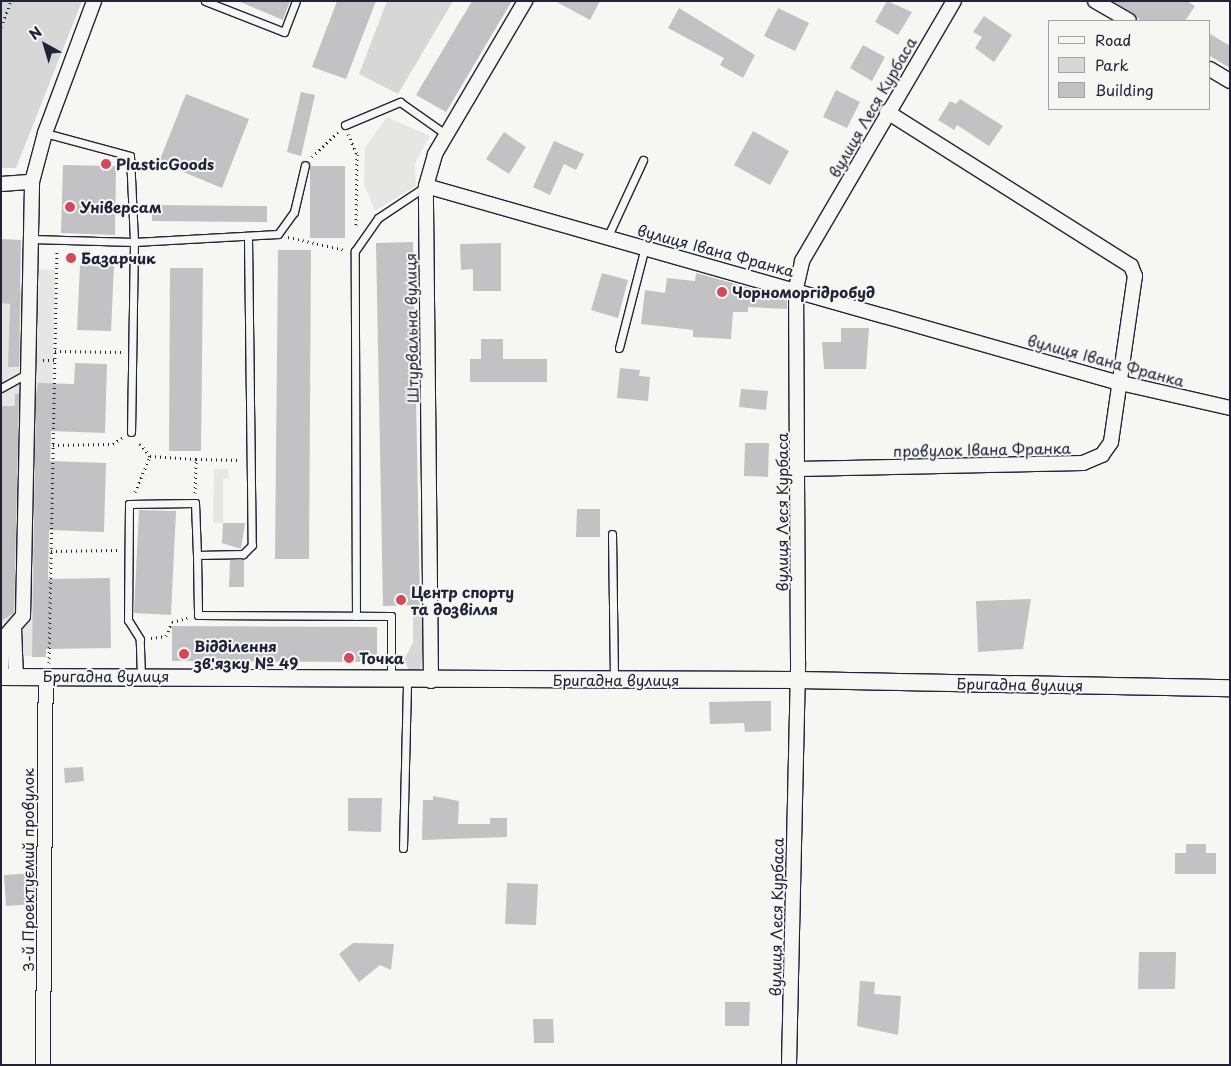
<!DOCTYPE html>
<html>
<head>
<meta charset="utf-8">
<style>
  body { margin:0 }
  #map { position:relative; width:1231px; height:1066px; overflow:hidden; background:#f6f6f2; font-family:"Playpen Sans",sans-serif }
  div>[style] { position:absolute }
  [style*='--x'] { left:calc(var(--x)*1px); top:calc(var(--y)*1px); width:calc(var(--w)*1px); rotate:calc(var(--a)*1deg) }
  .built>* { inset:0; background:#e6e6e4 }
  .green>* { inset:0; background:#d7d7d7 }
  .building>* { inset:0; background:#c2c2c4 }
  .path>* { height:3px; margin-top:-1.5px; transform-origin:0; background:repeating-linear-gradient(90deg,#22223b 0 1px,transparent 0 5px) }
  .roads { filter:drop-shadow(1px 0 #22223b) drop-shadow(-1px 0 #22223b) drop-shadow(0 1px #22223b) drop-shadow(0 -1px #22223b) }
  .service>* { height:7px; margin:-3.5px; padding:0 3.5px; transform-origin:3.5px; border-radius:3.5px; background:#f6f6f2 }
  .minor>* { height:14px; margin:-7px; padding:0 7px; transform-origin:7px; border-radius:7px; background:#f6f6f2 }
  .tertiary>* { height:16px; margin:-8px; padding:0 8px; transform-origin:8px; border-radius:8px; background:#f6f6f2 }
  .dots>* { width:14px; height:14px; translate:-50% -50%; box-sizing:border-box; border:2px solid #f6f6f2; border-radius:50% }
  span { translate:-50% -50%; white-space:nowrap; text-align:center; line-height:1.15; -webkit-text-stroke:4px #f6f6f2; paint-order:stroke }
  .street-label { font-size:15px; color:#22223b }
  .poi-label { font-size:15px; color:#22223b; font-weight:700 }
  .left { translate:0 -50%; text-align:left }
  .frame { position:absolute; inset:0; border:2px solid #22223b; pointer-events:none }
  .legend { position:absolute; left:1048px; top:20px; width:162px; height:90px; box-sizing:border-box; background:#f6f6f2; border:1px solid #a1a1a9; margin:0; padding:6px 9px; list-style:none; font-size:15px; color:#22223b }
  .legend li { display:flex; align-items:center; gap:10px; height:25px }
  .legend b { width:25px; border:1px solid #a1a1a9 }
  .north { position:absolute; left:20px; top:20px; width:50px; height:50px; -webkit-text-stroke:4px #f6f6f2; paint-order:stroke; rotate:321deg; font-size:14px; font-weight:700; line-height:20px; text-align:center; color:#22223b }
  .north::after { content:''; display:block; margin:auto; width:18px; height:22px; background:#22223b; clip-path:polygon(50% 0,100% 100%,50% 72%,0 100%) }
</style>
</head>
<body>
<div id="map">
  <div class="built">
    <i style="clip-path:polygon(387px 117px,430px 136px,415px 163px,416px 186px,375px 211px,364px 184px,365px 147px)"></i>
    <i style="clip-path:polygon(24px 269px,55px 270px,46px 657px,7px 655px,1px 646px,1px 291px,24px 292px)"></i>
    <i style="clip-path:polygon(214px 469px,228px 469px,229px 478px,223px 479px,223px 523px,213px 523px)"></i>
  </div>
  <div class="green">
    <i style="clip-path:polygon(1px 1px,82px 1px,16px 168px,1px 168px)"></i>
    <i style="clip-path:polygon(387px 1px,453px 1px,398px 94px,359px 74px)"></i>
    <i style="clip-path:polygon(419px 612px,428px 616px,429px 643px,423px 644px,421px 669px,410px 672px,404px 660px,413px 642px,413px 617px)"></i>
  </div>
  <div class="building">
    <i style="clip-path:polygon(238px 1px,290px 1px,283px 20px)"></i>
    <i style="clip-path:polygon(337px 1px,376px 1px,346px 79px,312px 67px)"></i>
    <i style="clip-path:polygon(472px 1px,512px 1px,446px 112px,416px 95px)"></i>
    <i style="clip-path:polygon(555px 1px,600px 1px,590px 20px)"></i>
    <i style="clip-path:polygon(887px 1px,912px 12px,898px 35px,875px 22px)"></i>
    <i style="clip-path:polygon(1113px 1px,1187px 1px,1195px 6px,1185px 21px,1142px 21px)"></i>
    <i style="clip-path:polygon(679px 8px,755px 55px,743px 78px,720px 65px,724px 58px,668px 28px)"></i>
    <i style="clip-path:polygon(778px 8px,809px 23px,795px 51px,764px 36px)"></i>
    <i style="clip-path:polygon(984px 16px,1012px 35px,994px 62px,975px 48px,982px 37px,973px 32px)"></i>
    <i style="clip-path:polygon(1210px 34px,1230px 46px,1230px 68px,1210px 56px)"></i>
    <i style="clip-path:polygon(863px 45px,885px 57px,872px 81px,850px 68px)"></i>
    <i style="clip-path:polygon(836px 90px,860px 102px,847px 128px,823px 117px)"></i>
    <i style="clip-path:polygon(301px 92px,315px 95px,301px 156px,287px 152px)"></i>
    <i style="clip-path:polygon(186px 94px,249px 119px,222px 188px,159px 162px)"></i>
    <i style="clip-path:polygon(960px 99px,1003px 126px,989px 146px,957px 125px,954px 130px,938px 120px,950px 101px,956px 104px)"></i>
    <i style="clip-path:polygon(753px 131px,789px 151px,770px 185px,734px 165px)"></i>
    <i style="clip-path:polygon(504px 132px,526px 147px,509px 174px,486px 159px)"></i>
    <i style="clip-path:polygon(554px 141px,584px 154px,576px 170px,564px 164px,550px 195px,533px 187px)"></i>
    <i style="clip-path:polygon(63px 165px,116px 166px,115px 235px,61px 233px)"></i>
    <i style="clip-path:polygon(310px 166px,345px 166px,345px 238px,310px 238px)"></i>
    <i style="clip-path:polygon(152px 205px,267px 206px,267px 222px,152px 221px)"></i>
    <i style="clip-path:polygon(1px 239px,21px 240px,19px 367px,8px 367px,10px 304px,1px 303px)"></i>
    <i style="clip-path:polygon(413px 242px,420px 605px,383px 606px,376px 243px)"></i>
    <i style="clip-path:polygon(501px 243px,501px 291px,473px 291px,473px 269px,461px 270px,460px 244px)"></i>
    <i style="clip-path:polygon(278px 250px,311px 250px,309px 559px,275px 559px)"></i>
    <i style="clip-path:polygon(80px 265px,114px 266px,111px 331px,77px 330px)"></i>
    <i style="clip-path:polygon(170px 268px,203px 268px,201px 451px,169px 451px)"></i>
    <i style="clip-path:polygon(602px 273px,628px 280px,618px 318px,591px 310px)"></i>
    <i style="clip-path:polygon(696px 273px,787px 298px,787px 309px,748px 307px,748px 312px,733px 312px,731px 339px,693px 337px,693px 330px,641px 324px,645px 290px,665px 293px,667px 278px,695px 281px)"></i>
    <i style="clip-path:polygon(841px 328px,869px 328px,866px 369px,824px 369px,822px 342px,841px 342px)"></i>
    <i style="clip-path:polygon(481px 339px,503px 339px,503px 359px,547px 359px,547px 382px,470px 382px,470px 359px,481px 359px)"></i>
    <i style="clip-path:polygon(75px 363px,107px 364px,105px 433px,51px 431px,50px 461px,106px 463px,104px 532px,49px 530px,48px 579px,110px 578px,111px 648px,46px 649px,46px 657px,32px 657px,36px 395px,38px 383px,74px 384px)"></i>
    <i style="clip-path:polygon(620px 368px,640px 370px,639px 376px,650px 377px,648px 401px,617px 398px)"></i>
    <i style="clip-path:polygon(741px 389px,768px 391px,766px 410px,739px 407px)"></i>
    <i style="clip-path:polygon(15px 394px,19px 394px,14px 613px,1px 621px,1px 406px,15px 406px)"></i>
    <i style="clip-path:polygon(745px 443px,769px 443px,768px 477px,744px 476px)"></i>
    <i style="clip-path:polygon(577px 509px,600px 509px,600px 537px,576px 537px)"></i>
    <i style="clip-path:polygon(139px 510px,176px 511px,171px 615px,134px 613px)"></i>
    <i style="clip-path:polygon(223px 523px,245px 523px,241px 549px,222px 543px)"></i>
    <i style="clip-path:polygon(244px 559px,244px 587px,229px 587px,230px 560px)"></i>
    <i style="clip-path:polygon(1031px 599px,1023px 649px,978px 652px,976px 601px)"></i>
    <i style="clip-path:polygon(172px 626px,377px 627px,377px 662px,172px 661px)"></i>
    <i style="clip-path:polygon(757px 701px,771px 701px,771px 731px,745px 732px,744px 723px,710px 724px,709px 702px)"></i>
    <i style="clip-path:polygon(83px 767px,84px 781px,65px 783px,64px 768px)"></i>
    <i style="clip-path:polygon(433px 796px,459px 801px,458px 824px,490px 824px,490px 818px,507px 818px,507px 837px,422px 840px,423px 800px,433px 800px)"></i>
    <i style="clip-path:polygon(348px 798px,382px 798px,381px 832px,348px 831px)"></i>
    <i style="clip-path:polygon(1186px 844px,1206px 844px,1206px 853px,1216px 853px,1216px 874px,1175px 874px,1175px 853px,1186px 853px)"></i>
    <i style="clip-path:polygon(36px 873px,35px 904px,6px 906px,4px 875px)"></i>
    <i style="clip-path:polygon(507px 883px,538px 884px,536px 925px,505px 924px)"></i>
    <i style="clip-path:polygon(353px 943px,394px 944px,391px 970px,380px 965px,359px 982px,339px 954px)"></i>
    <i style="clip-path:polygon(1139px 952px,1176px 952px,1175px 989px,1138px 989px)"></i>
    <i style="clip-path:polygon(860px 981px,875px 982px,874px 994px,901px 996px,898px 1035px,857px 1026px)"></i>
    <i style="clip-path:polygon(725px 1002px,750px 1002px,749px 1026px,725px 1026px)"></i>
    <i style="clip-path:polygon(533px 1019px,553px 1019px,554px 1043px,534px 1043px)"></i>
  </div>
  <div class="path">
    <i style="--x:1;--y:27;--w:28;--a:-69"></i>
    <i style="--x:348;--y:134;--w:22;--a:66"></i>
    <i style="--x:357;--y:154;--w:74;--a:90.8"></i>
    <i style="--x:312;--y:157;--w:36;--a:-44"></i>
    <i style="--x:288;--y:237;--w:58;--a:12.8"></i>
    <i style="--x:55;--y:351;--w:67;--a:0.9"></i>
    <i style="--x:43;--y:360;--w:12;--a:0"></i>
    <i style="--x:53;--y:445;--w:60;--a:-1"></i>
    <i style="--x:113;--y:444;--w:11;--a:-34"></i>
    <i style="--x:150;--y:456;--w:46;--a:3.7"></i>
    <i style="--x:135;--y:492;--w:39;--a:-67"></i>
    <i style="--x:150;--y:456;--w:19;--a:-129"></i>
    <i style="--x:195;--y:493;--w:34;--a:-88"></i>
    <i style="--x:196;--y:459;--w:45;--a:1.3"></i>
    <i style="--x:51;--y:551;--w:67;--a:-0.9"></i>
    <i style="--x:151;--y:638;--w:15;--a:-8"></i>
    <i style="--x:166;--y:636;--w:15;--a:-67"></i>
    <i style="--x:172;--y:622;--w:16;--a:-15"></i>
    <i style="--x:49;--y:663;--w:411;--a:-88.9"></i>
  </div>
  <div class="roads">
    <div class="service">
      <i style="--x:205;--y:1;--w:85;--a:21.4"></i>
      <i style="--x:284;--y:32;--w:33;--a:-69"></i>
      <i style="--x:345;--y:125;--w:60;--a:-22.7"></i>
      <i style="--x:400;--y:102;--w:57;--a:35.1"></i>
      <i style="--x:45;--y:133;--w:88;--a:15.1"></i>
      <i style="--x:130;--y:156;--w:86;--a:87.3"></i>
      <i style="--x:134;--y:242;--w:190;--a:90.9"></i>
      <i style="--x:248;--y:238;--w:307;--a:89.3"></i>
      <i style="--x:252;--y:545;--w:13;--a:135"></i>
      <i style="--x:243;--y:554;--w:46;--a:178.8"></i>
      <i style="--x:197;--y:555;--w:60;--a:89"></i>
      <i style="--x:198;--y:615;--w:193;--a:0.3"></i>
      <i style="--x:391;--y:616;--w:63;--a:90"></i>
      <i style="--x:607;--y:238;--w:86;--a:-65.2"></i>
      <i style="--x:31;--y:239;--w:103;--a:1.7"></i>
      <i style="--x:134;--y:242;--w:144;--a:-3.2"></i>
      <i style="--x:278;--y:234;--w:27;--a:-54"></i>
      <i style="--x:294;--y:212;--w:48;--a:-76.8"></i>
      <i style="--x:619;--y:348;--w:104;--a:-75.6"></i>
      <i style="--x:1;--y:388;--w:31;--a:-29"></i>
      <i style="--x:612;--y:534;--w:145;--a:89.2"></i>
      <i style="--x:356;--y:616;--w:365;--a:-90.2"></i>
      <i style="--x:355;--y:251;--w:40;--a:-55.1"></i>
      <i style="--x:378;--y:218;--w:58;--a:-33.7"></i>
      <i style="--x:141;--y:676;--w:37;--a:-92"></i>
      <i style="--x:140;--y:639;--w:22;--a:-122"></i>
      <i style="--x:128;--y:620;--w:116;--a:-89.5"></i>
      <i style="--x:129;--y:504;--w:66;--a:-0.9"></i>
      <i style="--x:195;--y:503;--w:52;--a:87.8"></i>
      <i style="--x:403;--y:848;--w:167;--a:-88.6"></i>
    </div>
    <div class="minor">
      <i style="--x:1095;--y:1;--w:39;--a:30"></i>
      <i style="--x:1210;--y:69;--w:23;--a:31"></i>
      <i style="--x:1;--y:184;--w:31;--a:-4"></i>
      <i style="--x:426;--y:186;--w:717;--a:15.86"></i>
      <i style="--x:1116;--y:382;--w:117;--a:12.8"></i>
      <i style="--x:798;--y:469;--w:285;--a:-1.2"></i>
      <i style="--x:1083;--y:463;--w:21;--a:-23"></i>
      <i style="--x:1102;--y:455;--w:16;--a:-55"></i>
      <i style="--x:1111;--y:442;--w:168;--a:-81.8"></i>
      <i style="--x:1135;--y:276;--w:11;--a:-112"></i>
      <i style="--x:1131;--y:266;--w:289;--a:-147.7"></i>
      <i style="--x:14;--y:628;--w:49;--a:87.7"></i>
      <i style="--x:1;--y:677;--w:37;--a:-88"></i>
      <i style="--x:2;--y:640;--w:32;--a:-49"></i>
      <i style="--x:23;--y:616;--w:434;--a:-88.8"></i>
      <i style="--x:32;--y:182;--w:51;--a:-75.1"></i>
      <i style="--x:45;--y:133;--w:141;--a:-69.6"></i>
      <i style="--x:431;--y:681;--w:495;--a:-90.6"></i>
      <i style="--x:426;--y:186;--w:33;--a:-74"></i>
      <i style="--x:435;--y:154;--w:178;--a:-59.5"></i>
      <i style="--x:43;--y:1065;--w:389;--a:-89.6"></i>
      <i style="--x:789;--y:1065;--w:403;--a:-88.7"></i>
      <i style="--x:798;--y:662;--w:374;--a:-90.3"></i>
      <i style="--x:796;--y:288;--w:28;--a:-77"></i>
      <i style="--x:802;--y:261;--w:301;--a:-59.7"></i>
    </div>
    <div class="tertiary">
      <i style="--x:1;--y:677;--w:797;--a:0.22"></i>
      <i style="--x:798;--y:680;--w:432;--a:1.1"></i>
    </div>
  </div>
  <div class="dots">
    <i style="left:106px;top:164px;background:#d1495b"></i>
    <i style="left:70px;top:207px;background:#d1495b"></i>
    <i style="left:71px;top:258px;background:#d1495b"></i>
    <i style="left:722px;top:292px;background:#d1495b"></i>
    <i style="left:401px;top:600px;background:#d1495b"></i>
    <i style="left:184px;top:654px;background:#d1495b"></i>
    <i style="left:349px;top:658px;background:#d1495b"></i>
  </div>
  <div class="street-label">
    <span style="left:872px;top:107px;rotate:-60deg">вулиця Леся Курбаса</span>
    <span style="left:716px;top:250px;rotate:15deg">вулиця Івана Франка</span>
    <span style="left:411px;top:328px;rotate:-91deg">Штурвальна вулиця</span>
    <span style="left:1106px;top:360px;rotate:15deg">вулиця Івана Франка</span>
    <span style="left:982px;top:449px;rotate:-1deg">провулок Івана Франка</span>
    <span style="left:782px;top:512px;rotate:-90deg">вулиця Леся Курбаса</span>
    <span style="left:106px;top:676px">Бригадна вулиця</span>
    <span style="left:616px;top:680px">Бригадна вулиця</span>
    <span style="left:1020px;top:684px;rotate:1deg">Бригадна вулиця</span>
    <span style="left:28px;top:870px;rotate:-90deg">3-й Проектуємий провулок</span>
    <span style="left:776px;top:917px;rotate:-89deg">вулиця Леся Курбаса</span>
  </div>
  <div class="poi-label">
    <span class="left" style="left:116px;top:164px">PlasticGoods</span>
    <span class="left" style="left:80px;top:207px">Універсам</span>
    <span class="left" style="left:81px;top:258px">Базарчик</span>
    <span class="left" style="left:732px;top:292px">Чорноморгідробуд</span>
    <span class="left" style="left:411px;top:600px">Центр спорту<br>та дозвілля</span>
    <span class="left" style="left:194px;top:654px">Відділення<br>зв'язку № 49</span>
    <span class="left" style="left:359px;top:658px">Точка</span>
  </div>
  <div class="frame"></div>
  <ul class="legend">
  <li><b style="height:6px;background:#f6f6f2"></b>Road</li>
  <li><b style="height:14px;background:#d7d7d7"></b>Park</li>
  <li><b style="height:14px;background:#c2c2c4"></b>Building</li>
  </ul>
  <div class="north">N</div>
</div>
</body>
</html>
